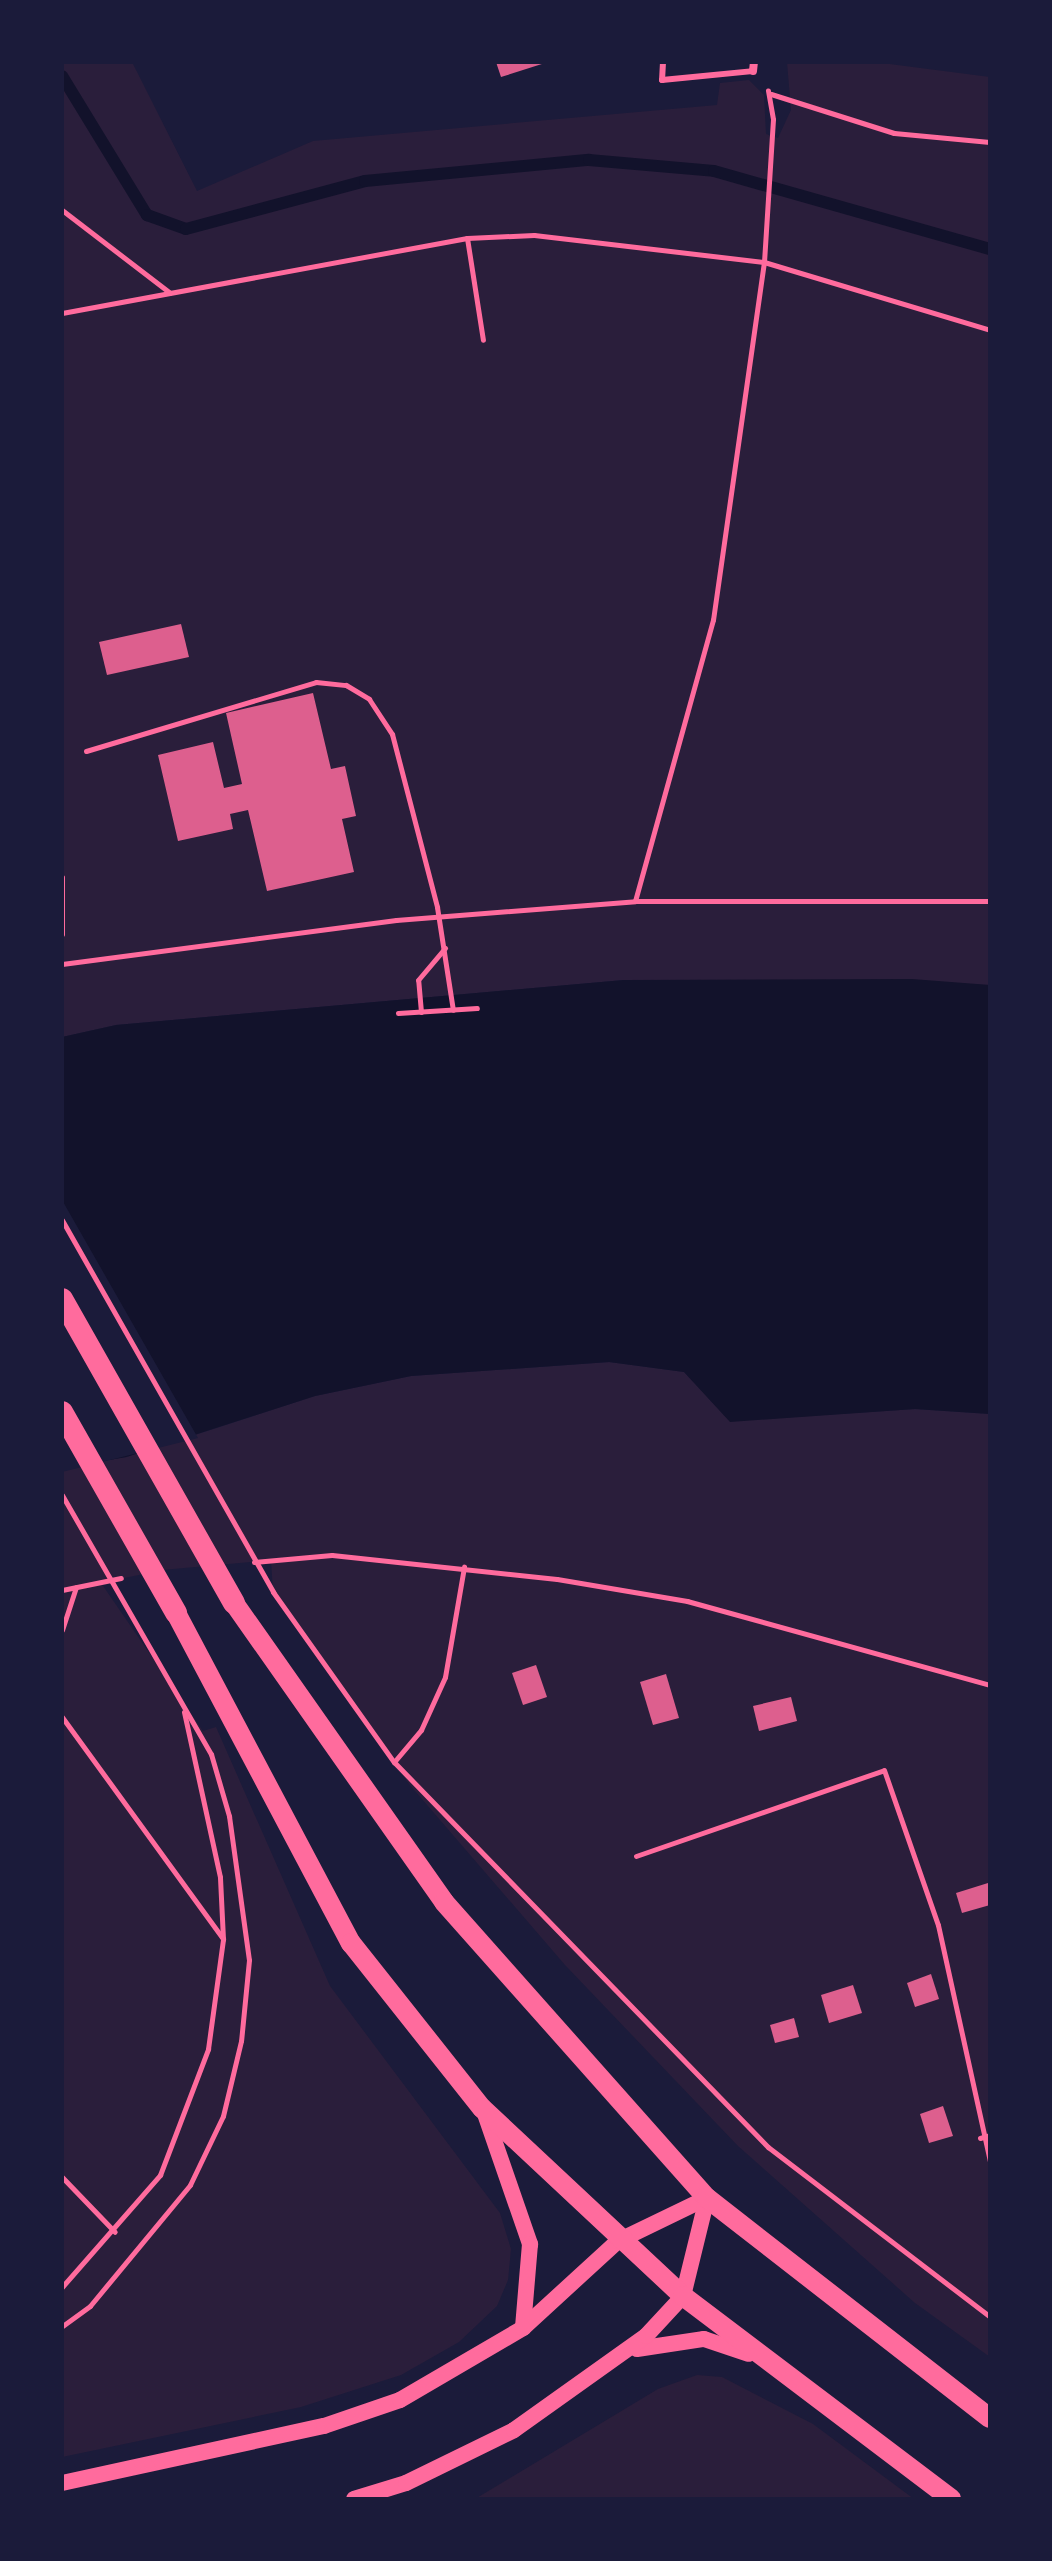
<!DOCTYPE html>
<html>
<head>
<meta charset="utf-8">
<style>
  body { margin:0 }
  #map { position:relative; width:1052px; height:2561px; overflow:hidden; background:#1b1b3a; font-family:Montserrat,sans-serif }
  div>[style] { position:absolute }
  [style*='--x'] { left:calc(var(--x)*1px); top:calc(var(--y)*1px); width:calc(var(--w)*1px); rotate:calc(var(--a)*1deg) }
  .green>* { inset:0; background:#2a1e3b }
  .water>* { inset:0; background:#12122b }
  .pier>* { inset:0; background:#1b1b3a }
  .stream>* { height:12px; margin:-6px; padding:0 6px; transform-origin:6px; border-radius:6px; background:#12122b }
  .building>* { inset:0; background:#dd5f8e }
  .path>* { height:5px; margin:-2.5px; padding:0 2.5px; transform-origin:2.5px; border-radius:2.5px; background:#ff6b9d }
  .service>* { height:6px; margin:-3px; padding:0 3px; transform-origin:3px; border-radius:3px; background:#ff6b9d }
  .minor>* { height:8px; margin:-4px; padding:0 4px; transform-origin:4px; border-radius:4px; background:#ff6b9d }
  .secondary>* { height:16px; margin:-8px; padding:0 8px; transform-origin:8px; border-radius:8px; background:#ff6b9d }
  .primary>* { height:20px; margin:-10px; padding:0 10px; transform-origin:10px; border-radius:10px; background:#ff6b9d }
  .trunk>* { height:22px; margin:-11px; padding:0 11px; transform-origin:11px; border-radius:11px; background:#ff6b9d }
  span { translate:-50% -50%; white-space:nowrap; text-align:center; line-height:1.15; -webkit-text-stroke:7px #1b1b3a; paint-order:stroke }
  .frame { position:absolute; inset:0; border:64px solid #1b1b3a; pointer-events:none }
</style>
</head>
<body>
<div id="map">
  <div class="green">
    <i style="clip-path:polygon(62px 62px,132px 62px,197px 191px,313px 141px,717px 105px,720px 83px,749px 80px,764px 95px,766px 134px,778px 138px,791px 110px,787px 62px,874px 62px,990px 77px,990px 985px,624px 980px,116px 1025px,62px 1037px)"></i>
    <i style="clip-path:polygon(609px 1362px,684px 1372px,730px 1421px,915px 1409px,990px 1414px,990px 2357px,915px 2303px,738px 2146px,565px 1965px,409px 1784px,273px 1592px,271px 1560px,162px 1570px,101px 1583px,203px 1731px,216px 1727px,330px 1986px,500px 2213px,511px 2249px,508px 2280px,497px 2306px,459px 2342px,401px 2375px,301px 2407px,62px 2457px,62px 1468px,127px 1457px,315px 1396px,411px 1376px)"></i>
    <i style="clip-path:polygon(697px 2375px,722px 2377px,813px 2424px,914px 2499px,475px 2499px,658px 2389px)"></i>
  </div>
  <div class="water">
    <i style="clip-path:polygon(912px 979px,990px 985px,990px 1414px,915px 1409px,730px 1422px,684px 1372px,609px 1362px,411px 1376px,315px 1396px,126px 1457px,62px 1468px,62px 1037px,116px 1025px,624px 980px)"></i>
  </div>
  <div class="pier">
    <i style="clip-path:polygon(62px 1200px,198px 1438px,62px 1472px)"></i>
  </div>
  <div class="stream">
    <i style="--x:62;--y:76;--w:163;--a:58.6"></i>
    <i style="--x:147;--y:215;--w:41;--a:19.7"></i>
    <i style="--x:186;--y:229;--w:185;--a:-15"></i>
    <i style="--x:365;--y:181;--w:225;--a:-5.4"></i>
    <i style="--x:589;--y:160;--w:125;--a:5"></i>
    <i style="--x:714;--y:171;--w:287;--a:15.8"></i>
  </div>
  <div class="building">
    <i style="clip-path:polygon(496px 62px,545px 62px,545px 63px,501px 77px)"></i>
    <i style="clip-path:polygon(181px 624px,189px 657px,107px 675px,99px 642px)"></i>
    <i style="clip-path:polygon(313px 693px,331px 769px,345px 766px,356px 816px,342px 819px,354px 872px,267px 891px,248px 810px,230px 814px,233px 829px,178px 841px,158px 755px,213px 742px,224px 788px,242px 784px,226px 713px)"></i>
    <i style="clip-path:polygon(536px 1665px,547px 1697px,523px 1705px,512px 1673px)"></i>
    <i style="clip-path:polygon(666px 1674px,679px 1718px,653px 1725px,640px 1682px)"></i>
    <i style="clip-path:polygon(791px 1697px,797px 1721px,759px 1731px,753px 1706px)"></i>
    <i style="clip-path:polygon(988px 1883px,990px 1905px,962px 1913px,956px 1893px)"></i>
    <i style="clip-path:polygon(931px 1974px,939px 1999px,915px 2007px,907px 1983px)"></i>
    <i style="clip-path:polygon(853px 1985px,862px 2013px,829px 2023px,821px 1995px)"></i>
    <i style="clip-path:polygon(794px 2018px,799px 2037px,775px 2043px,770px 2025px)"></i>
    <i style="clip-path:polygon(943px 2106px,953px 2136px,929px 2143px,920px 2114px)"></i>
  </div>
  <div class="path">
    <i style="--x:771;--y:94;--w:129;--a:17.6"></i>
    <i style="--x:894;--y:133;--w:96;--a:5.4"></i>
    <i style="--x:62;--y:210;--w:136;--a:37.5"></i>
    <i style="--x:467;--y:238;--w:103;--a:81.1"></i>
    <i style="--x:62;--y:313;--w:412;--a:-10.5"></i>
    <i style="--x:467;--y:238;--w:67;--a:-2.6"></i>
    <i style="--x:534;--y:235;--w:232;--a:6.7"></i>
    <i style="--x:764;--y:262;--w:236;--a:16.7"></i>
    <i style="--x:86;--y:751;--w:240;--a:-16.7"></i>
    <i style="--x:316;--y:682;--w:30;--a:6"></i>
    <i style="--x:346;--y:685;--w:27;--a:31"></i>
    <i style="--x:369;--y:699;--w:42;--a:56.7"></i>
    <i style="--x:392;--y:734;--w:179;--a:75.4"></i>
    <i style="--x:437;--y:907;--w:104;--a:81.2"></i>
    <i style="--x:62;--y:877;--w:57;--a:90"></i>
    <i style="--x:635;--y:901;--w:292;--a:-74.5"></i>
    <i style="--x:713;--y:620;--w:362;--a:-81.9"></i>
    <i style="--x:764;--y:262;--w:143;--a:-86.4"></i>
    <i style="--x:773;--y:119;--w:29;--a:-100"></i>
    <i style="--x:62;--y:964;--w:337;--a:-7.5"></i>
    <i style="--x:396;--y:920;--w:240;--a:-4.5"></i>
    <i style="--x:635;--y:901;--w:355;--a:0"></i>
    <i style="--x:421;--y:1012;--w:32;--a:-95"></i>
    <i style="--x:418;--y:980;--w:42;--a:-49.8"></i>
    <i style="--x:398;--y:1013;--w:79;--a:-3.6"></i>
    <i style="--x:62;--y:1220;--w:428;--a:60.4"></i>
    <i style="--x:273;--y:1592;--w:209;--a:54.6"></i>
    <i style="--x:394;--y:1762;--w:537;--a:45.83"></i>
    <i style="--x:768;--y:2147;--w:280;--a:37.4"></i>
    <i style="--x:62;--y:1495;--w:299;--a:60.1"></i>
    <i style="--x:211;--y:1754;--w:65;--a:73.8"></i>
    <i style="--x:229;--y:1816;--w:145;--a:82.1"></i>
    <i style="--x:249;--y:1960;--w:81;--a:95.6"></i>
    <i style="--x:241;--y:2041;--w:77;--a:103.5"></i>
    <i style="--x:223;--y:2116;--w:76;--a:115.6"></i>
    <i style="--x:190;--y:2185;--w:157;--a:129.6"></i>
    <i style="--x:90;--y:2306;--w:34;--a:144"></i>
    <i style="--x:254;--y:1562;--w:78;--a:-5.1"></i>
    <i style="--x:332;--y:1555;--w:226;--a:6.1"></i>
    <i style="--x:557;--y:1579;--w:132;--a:9.6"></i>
    <i style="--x:687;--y:1601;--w:314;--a:15.5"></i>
    <i style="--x:62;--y:1590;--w:60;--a:-11.5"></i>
    <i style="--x:62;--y:1630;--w:45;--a:-72"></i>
    <i style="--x:62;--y:1717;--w:274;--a:54"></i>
    <i style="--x:394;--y:1762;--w:42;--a:-49.8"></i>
    <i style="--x:421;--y:1730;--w:58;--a:-65.6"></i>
    <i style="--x:445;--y:1677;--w:112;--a:-80.2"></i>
    <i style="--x:636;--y:1856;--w:262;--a:-19.1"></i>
    <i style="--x:884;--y:1770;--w:164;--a:70.8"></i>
    <i style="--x:938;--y:1925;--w:243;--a:77.6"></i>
    <i style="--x:980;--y:2138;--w:10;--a:-17"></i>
    <i style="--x:62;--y:2177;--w:76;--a:46.1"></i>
    <i style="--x:62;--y:2287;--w:149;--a:-48.8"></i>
    <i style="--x:160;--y:2175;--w:135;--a:-69.1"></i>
    <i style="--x:208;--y:2049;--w:111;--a:-82.2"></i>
    <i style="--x:223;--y:1939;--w:62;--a:-92.8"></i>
    <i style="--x:220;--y:1877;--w:169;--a:-102.3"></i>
  </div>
  <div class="service">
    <i style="--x:663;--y:62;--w:18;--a:93"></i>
    <i style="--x:662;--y:80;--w:91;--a:-5.6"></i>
  </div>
  <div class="minor">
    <i style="--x:753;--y:71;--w:9;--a:-84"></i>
  </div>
  <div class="secondary">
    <i style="--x:485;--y:2114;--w:138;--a:70.9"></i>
    <i style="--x:530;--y:2244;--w:84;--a:94.8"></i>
    <i style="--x:637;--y:2349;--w:68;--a:-8.5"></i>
    <i style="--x:704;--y:2339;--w:47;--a:18.4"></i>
    <i style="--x:62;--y:2483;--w:268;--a:-12.3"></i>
    <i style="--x:324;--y:2426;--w:80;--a:-18.9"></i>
    <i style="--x:400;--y:2400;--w:143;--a:-30.3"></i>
    <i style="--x:523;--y:2328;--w:129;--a:-42.5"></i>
    <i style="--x:618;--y:2241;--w:99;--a:-25.8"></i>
    <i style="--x:354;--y:2499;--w:54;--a:-17.1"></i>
    <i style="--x:406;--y:2483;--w:120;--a:-26.1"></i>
    <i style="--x:514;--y:2430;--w:162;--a:-35.5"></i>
    <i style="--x:646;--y:2336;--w:54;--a:-47.2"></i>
    <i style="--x:683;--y:2296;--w:101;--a:-76.2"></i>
  </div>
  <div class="primary">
    <i style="--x:234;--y:1603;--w:365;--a:54.9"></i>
    <i style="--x:444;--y:1902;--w:396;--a:48.4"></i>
    <i style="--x:707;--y:2198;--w:358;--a:37.9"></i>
    <i style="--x:176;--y:1613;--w:374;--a:62.1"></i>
    <i style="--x:351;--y:1943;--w:211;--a:51.6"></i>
    <i style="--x:482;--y:2108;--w:275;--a:43.1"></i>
    <i style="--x:683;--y:2296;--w:336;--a:37.1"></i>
  </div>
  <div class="trunk">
    <i style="--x:62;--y:1299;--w:349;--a:60.5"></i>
    <i style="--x:62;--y:1412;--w:231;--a:60.4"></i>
  </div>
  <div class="frame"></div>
</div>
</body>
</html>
